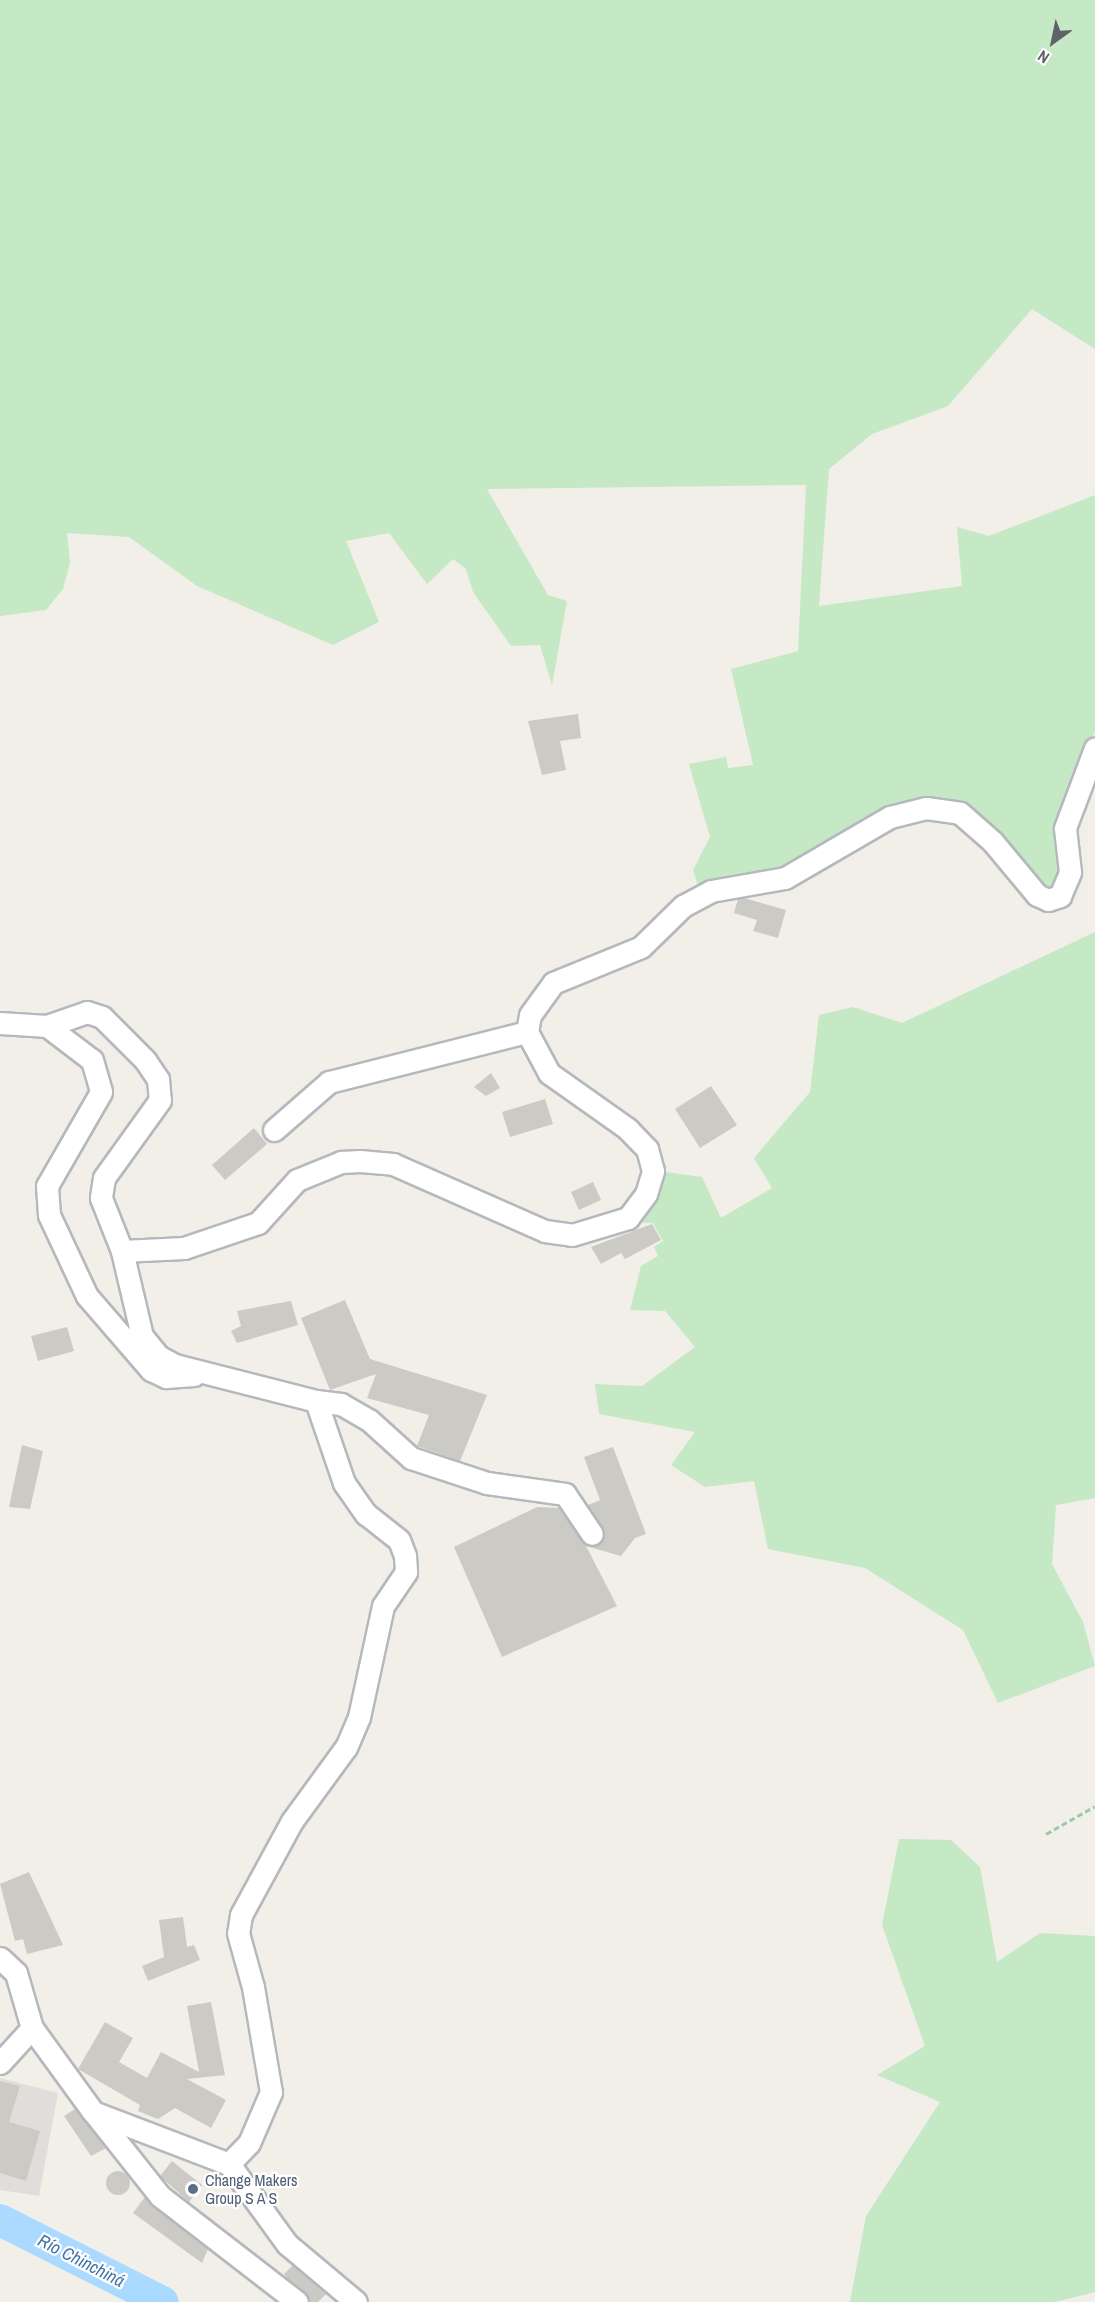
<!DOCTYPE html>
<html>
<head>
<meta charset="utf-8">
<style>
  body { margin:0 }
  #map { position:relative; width:1095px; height:2302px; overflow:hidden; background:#f1efe8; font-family:"Archivo Narrow",sans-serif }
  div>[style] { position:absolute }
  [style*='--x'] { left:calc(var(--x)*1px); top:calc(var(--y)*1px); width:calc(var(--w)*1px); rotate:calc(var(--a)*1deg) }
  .industrial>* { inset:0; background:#e0deda }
  .green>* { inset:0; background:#c5e8c5 }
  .river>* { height:32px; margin:-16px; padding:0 16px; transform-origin:16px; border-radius:16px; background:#aadaff }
  .building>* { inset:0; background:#cccac5 }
  .round { border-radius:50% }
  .path>* { height:3px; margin-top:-1.5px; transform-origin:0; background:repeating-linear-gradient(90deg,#9cc7a9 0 6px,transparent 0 9px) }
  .roads { filter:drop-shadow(2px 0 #b5b8bc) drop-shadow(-2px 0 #b5b8bc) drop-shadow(0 2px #b5b8bc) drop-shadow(0 -2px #b5b8bc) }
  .minor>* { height:21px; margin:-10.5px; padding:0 10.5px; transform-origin:10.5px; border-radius:10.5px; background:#fff }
  .dots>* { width:16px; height:16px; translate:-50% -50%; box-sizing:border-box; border:3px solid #fff; border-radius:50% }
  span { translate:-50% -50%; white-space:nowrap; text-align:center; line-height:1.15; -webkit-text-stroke:4.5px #fff; paint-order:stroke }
  .service-label { font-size:16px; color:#4e5e75 }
  .left { translate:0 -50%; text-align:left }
  .water-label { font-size:18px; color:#4174aa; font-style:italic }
  .north { position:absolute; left:1023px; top:12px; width:60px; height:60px; -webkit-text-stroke:4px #fff; paint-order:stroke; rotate:213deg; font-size:16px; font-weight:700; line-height:24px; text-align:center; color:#5f6368 }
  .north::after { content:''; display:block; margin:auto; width:21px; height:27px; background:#5f6368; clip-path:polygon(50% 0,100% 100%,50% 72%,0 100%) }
</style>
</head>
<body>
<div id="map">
  <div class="industrial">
    <i style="clip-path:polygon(0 2078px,58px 2093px,39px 2196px,0 2190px)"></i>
  </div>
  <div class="green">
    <i style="clip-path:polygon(0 0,1095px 0,1095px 349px,1032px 309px,948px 406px,872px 434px,829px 469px,819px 606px,962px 586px,957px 527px,989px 536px,1095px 495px,1095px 731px,1071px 787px,1064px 873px,1048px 893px,943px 803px,783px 872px,699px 889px,693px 870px,710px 837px,689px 764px,726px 757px,728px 768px,753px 765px,731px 669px,798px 651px,806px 485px,487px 489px,548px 595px,567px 601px,552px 685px,540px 645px,511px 646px,473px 592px,466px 569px,453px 559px,427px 584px,389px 533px,346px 541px,379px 622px,333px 645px,197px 586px,129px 537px,67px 533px,70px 563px,63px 589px,46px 610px,0 616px)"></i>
    <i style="clip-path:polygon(1095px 932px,1095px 1498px,1056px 1505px,1052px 1564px,1083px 1622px,1095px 1666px,998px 1703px,963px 1630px,865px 1568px,768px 1549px,754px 1481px,705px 1487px,671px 1465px,695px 1432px,599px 1414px,595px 1384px,642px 1386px,695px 1347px,665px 1311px,630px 1310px,641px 1266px,658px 1256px,654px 1247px,663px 1241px,653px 1223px,633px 1222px,659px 1171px,702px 1177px,721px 1218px,772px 1188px,754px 1158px,810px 1092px,819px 1015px,853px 1007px,902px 1023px)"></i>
    <i style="clip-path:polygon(899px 1839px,951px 1840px,980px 1867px,997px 1962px,1040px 1933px,1095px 1936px,1095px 2292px,1055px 2302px,850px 2302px,866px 2216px,940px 2102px,877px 2075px,925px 2046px,882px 1925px)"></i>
  </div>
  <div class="river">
    <i style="--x:0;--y:2220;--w:182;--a:26.8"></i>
  </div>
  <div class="building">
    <i style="clip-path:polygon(578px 714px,581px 738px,560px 741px,566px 770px,542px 775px,528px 721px)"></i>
    <i style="clip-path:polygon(744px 898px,786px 910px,778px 938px,753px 931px,757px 920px,734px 913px,738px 899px)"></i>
    <i style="clip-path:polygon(491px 1073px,500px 1088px,486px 1096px,474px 1087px)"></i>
    <i style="clip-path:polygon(711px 1086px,737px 1125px,700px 1148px,675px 1109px)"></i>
    <i style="clip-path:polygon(545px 1099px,553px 1124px,510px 1137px,502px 1112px)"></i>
    <i style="clip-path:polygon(254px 1128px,267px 1144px,225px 1180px,212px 1165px)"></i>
    <i style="clip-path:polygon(593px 1182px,601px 1200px,579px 1210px,571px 1192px)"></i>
    <i style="clip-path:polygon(652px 1224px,661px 1240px,625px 1259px,621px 1253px,601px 1264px,591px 1247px)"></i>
    <i style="clip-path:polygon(345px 1300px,370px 1359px,487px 1395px,460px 1461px,417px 1446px,429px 1415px,367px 1398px,376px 1374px,330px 1390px,301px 1318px)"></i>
    <i style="clip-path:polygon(291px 1301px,298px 1325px,237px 1343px,231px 1331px,241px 1326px,237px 1311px)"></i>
    <i style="clip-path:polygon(67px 1327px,74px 1351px,38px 1361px,31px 1336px)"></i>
    <i style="clip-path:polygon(22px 1445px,43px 1451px,30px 1509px,9px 1507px)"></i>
    <i style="clip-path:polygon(613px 1447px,646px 1534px,635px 1538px,621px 1556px,586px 1546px,617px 1606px,502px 1657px,454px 1547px,537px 1507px,559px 1508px,582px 1542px,599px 1545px,605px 1533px,588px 1505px,600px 1500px,584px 1457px)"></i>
    <i style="clip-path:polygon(29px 1872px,63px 1945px,27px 1954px,23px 1939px,15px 1941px,0 1884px)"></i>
    <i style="clip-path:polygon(183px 1917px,187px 1947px,194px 1945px,200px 1960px,148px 1981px,142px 1966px,164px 1957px,159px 1920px)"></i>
    <i style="clip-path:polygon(211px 2002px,225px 2075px,187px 2079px,226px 2100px,211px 2128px,175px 2108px,158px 2119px,138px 2111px,140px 2105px,78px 2069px,105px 2022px,133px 2038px,119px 2062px,147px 2078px,161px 2052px,199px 2072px,187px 2006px)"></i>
    <i style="clip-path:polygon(0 2081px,20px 2086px,9px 2122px,40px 2131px,26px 2181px,0 2173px)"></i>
    <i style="clip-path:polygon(75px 2109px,106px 2148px,91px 2156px,64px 2116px)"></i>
    <i style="clip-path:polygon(172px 2161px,202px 2185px,189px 2202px,160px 2176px)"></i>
    <i class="round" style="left:106px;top:2171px;width:24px;height:24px"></i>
    <i style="clip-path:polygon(145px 2197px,208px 2249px,202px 2263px,133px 2213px)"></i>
    <i style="clip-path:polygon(293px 2265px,326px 2294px,318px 2302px,309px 2302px,284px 2274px)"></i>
  </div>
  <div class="path">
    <i style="--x:1046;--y:1834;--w:56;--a:-29.7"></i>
  </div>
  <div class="roads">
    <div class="minor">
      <i style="--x:0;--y:1023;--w:47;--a:3.7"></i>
      <i style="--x:47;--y:1026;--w:42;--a:-19.3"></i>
      <i style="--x:87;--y:1012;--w:16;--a:18"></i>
      <i style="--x:102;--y:1017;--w:61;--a:45"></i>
      <i style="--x:145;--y:1060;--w:23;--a:56"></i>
      <i style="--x:158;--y:1079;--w:21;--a:85"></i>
      <i style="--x:160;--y:1100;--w:96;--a:125.7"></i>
      <i style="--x:104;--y:1178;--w:20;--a:99"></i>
      <i style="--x:101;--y:1198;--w:57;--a:68.4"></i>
      <i style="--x:122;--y:1251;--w:87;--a:76.8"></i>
      <i style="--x:142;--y:1336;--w:26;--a:51"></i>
      <i style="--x:158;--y:1356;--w:19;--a:28"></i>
      <i style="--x:175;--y:1365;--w:146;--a:14.3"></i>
      <i style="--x:316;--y:1401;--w:87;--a:71.1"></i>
      <i style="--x:344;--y:1483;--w:38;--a:55"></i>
      <i style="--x:366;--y:1514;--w:42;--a:38.2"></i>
      <i style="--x:399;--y:1540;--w:17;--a:69"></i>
      <i style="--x:405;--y:1556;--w:16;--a:86"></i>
      <i style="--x:406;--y:1572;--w:41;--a:124.1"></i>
      <i style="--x:383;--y:1606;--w:114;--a:102.2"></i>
      <i style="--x:359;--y:1717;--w:33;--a:113"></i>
      <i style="--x:346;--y:1747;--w:92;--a:126.1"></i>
      <i style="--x:292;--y:1821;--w:107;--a:118.5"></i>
      <i style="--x:241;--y:1915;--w:18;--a:99"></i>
      <i style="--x:238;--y:1933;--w:56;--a:74.5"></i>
      <i style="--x:253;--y:1987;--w:107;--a:80.3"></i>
      <i style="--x:271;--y:2092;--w:56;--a:113.3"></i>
      <i style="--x:249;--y:2143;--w:29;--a:134"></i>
      <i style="--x:47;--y:1026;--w:56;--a:37.1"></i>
      <i style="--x:92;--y:1060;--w:33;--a:74"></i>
      <i style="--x:101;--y:1092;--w:108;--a:119.9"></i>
      <i style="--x:47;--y:1186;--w:29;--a:86"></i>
      <i style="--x:49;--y:1215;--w:89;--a:64.9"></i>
      <i style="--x:87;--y:1296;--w:98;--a:49.1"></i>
      <i style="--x:151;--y:1370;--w:17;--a:25"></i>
      <i style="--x:166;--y:1377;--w:28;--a:-4"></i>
      <i style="--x:274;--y:1130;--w:73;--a:-41.1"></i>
      <i style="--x:329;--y:1082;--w:204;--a:-14.2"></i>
      <i style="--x:122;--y:1251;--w:62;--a:-2.8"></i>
      <i style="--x:184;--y:1248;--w:78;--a:-18.7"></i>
      <i style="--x:258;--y:1223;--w:58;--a:-47.8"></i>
      <i style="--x:297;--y:1180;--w:48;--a:-22.2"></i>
      <i style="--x:341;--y:1162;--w:19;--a:-3"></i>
      <i style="--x:360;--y:1161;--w:33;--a:5"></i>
      <i style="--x:393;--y:1164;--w:166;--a:23.8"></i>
      <i style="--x:545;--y:1231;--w:27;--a:8"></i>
      <i style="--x:572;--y:1235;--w:59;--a:-16.9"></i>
      <i style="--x:628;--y:1218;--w:30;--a:-53"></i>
      <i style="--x:646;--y:1194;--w:24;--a:-73"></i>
      <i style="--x:653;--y:1171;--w:23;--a:-105"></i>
      <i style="--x:647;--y:1149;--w:28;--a:-134"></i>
      <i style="--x:628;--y:1129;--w:97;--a:-144.7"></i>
      <i style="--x:549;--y:1073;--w:47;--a:-118.2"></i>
      <i style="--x:527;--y:1032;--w:17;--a:-80"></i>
      <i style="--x:530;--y:1015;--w:39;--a:-54"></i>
      <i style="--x:553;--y:983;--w:95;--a:-22.2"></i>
      <i style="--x:641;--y:947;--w:59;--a:-44.3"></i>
      <i style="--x:683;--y:906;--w:32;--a:-28"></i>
      <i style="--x:711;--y:891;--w:75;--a:-10"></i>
      <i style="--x:785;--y:878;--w:121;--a:-30.2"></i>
      <i style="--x:890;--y:817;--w:37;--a:-14"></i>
      <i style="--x:926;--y:808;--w:34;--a:8"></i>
      <i style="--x:960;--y:813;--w:43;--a:41.2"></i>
      <i style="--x:992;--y:841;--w:70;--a:50.2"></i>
      <i style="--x:1037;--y:895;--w:12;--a:24"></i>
      <i style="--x:1048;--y:900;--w:13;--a:-18"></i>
      <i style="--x:1060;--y:896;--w:26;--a:-67"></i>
      <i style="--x:1070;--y:872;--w:44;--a:-96.5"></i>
      <i style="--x:1065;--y:828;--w:85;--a:-69.4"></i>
      <i style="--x:316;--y:1401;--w:25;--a:7"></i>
      <i style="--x:341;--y:1404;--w:32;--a:30"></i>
      <i style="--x:369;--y:1420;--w:57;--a:42.1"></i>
      <i style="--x:411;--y:1458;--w:80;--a:18.2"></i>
      <i style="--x:487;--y:1483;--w:79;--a:8"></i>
      <i style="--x:565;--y:1494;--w:48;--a:56"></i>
      <i style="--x:0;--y:1958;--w:22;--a:43"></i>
      <i style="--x:16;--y:1973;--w:57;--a:73.8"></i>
      <i style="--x:32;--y:2028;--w:104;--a:54"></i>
      <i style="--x:93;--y:2112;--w:146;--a:20.9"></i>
      <i style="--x:229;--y:2164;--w:99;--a:54.1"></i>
      <i style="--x:287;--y:2244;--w:90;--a:40"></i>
      <i style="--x:0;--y:2063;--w:47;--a:-47.6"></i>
      <i style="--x:95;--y:2114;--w:105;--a:51.6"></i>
      <i style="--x:160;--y:2196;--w:173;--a:37.7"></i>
    </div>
  </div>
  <div class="dots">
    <i style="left:193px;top:2189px;background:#5c6f8a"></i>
  </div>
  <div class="service-label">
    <span class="left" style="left:205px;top:2189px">Change Makers<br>Group S A S</span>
  </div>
  <div class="water-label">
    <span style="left:81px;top:2261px;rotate:27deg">Río Chinchiná</span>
  </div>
  <div class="north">N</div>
</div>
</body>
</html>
